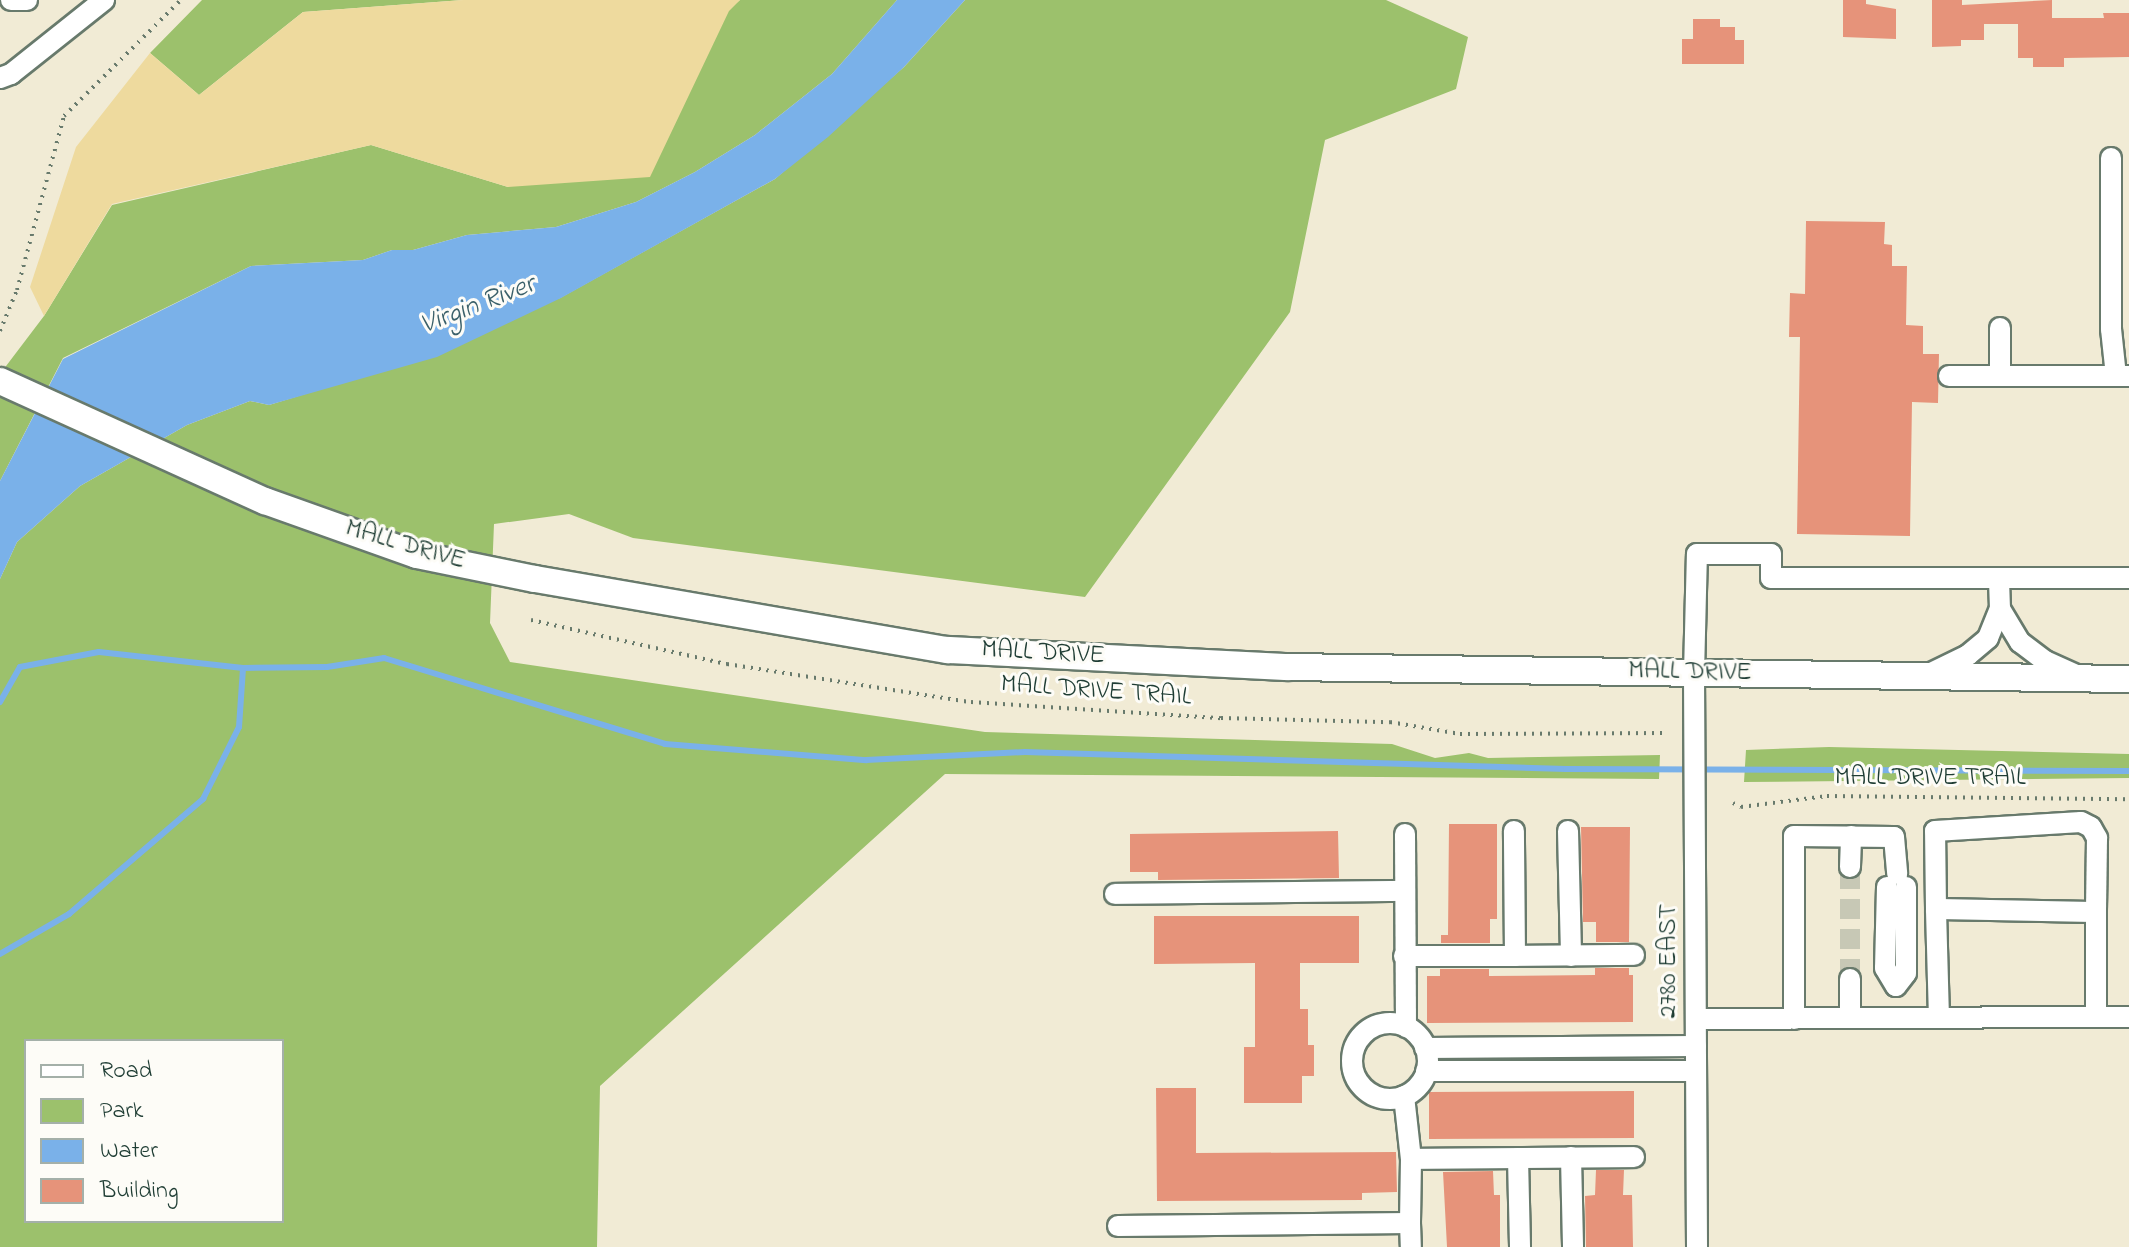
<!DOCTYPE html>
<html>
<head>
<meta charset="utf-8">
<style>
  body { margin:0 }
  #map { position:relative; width:2129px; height:1247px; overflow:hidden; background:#f1ebd5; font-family:"Indie Flower",sans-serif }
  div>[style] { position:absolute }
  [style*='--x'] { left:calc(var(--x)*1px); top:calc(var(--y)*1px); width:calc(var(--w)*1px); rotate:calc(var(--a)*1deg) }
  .green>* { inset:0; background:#9cc16c }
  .sand>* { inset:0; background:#eeda9e }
  .water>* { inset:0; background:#7ab1e9 }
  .stream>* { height:6px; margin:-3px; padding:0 3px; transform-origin:3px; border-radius:3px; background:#7ab1e9 }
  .building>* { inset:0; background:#e6937a }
  .minor-tunnel>* { height:20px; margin-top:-10px; transform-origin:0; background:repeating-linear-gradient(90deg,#c7c8b5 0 20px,transparent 0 30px) }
  .path>* { height:4px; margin-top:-2px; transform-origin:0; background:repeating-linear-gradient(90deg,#687a6c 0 2px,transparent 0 8px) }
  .roads { filter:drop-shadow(2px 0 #687a6c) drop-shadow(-2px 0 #687a6c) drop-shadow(0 2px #687a6c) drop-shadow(0 -2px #687a6c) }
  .minor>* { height:20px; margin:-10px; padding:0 10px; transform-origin:10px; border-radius:10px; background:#fff }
  .minor>.ring { margin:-10px; padding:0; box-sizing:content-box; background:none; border:20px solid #fff; border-radius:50% }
  .major>* { height:26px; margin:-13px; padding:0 13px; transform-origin:13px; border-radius:13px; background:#fff }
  span { translate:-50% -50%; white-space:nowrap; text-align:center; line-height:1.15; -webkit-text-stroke:6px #fdfcf7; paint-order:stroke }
  .street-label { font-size:26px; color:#1f3d34 }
  .water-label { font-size:28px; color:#3a606a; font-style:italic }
  .legend { position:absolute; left:24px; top:1039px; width:260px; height:184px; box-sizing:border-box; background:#fdfcf7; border:2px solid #a4b0a9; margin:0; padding:10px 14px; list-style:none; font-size:24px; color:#1f3d34 }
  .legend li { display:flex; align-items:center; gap:16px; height:40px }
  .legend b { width:40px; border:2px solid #a4b0a9 }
</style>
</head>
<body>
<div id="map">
  <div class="green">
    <i style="clip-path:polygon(202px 0,463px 0,303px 12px,199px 95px,150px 53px)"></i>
    <i style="clip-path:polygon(740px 0,897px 0,832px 74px,755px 135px,695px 172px,636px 202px,556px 227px,467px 235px,413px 250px,392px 250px,363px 260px,251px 266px,63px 358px,0 481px,0 374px,44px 316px,112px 205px,371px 145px,508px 187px)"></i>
    <i style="clip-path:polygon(evenodd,965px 0,1386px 0,1468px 37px,1456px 89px,1325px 140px,1290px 312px,1085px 597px,633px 538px,569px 514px,494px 524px,490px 623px,510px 662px,985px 732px,1392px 744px,1435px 758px,1469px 753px,1488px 758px,1660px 755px,1659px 779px,945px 774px,600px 1086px,597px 1247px,0 1247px,0 579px,17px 542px,80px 486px,187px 425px,250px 401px,269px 405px,318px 390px,560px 298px,775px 179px,904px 67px,965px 0,26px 1041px,282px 1041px,282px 1221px,26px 1221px,26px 1041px)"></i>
    <i style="clip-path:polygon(1829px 747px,2129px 754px,2129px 778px,1744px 782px,1746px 750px)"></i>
  </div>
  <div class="sand">
    <i style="clip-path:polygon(463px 0,740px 0,729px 11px,650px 177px,508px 187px,371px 145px,112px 204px,44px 316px,30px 287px,76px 147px,150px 53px,199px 95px,303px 12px)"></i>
  </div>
  <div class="water">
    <i style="clip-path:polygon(897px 0,965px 0,904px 67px,828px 137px,775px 179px,561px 298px,437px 357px,269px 405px,250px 401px,187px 425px,80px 486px,17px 542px,0 579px,0 481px,63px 359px,251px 266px,363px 260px,392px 250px,413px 250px,467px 235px,556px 227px,636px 202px,695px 172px,755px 135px,832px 74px)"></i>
  </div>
  <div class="stream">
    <i style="--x:0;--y:702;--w:40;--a:-60.3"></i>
    <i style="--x:20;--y:667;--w:80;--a:-10.8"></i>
    <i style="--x:99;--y:652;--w:145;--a:6.3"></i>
    <i style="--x:243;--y:668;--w:84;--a:-0.7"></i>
    <i style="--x:327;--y:667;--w:58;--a:-9"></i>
    <i style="--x:384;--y:658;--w:294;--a:17"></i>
    <i style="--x:665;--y:744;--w:202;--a:4.6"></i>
    <i style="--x:866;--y:760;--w:159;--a:-2.9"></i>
    <i style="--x:1025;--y:752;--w:541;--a:1.8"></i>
    <i style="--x:1566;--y:769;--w:563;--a:0.2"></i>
    <i style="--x:0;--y:954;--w:80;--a:-30.1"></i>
    <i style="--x:69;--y:914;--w:177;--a:-40.6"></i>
    <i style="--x:203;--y:799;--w:80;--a:-63.4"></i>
    <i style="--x:239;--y:727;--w:59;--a:-86.1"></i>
  </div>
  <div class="building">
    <i style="clip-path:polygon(1843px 0,1866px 0,1866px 4px,1896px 9px,1896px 39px,1843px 37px)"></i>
    <i style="clip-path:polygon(1932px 0,1962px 0,1962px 5px,2052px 0,2052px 18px,2104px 18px,2103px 13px,2129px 13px,2129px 57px,2064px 58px,2064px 67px,2033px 67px,2033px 58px,2018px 58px,2018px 24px,1984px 24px,1984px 40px,1961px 40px,1961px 46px,1932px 47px)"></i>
    <i style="clip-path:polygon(1693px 19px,1720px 19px,1720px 27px,1735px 27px,1735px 40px,1744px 40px,1744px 64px,1682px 64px,1682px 39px,1693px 39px)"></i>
    <i style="clip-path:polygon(1806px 221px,1885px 222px,1884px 244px,1892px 245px,1892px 266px,1907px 266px,1906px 325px,1923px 326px,1923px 354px,1939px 354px,1938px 403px,1912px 402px,1910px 536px,1797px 534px,1800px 337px,1789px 337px,1790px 293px,1805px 294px)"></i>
    <i style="clip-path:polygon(1449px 824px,1497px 824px,1497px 919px,1490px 919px,1490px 943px,1441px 943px,1441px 935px,1448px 935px)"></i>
    <i style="clip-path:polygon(1581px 827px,1630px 827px,1629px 942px,1596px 942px,1596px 922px,1583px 922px)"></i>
    <i style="clip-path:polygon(1338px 831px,1339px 878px,1158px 880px,1158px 872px,1130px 872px,1130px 834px)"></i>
    <i style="clip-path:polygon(1154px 916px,1359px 916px,1359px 963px,1300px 963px,1300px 1009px,1308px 1009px,1308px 1045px,1314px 1045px,1314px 1076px,1302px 1076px,1302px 1103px,1244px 1103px,1244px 1047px,1255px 1047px,1255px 963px,1154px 964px)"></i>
    <i style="clip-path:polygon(1595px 968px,1629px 968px,1629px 975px,1633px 975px,1633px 1022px,1427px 1023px,1427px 976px,1440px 976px,1440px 969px,1489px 969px,1489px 976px,1595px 975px)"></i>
    <i style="clip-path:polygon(1156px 1088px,1196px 1088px,1196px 1153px,1396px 1152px,1397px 1192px,1362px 1193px,1362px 1200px,1157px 1201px)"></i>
    <i style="clip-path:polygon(1634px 1091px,1634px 1138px,1429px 1139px,1429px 1092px)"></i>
    <i style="clip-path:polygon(1596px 1170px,1624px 1170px,1623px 1195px,1632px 1195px,1633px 1247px,1586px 1247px,1585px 1196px,1595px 1195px)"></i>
    <i style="clip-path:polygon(1493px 1171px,1494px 1195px,1500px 1195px,1500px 1247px,1447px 1247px,1443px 1172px)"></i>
  </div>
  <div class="minor-tunnel">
    <i style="--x:1850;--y:979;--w:112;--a:-90"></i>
  </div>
  <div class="path">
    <i style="--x:0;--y:331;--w:44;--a:-67.5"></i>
    <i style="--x:17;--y:290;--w:180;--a:-74.9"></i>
    <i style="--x:64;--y:116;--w:165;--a:-44.8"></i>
    <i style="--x:531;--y:620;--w:201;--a:12.7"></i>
    <i style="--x:727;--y:664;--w:247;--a:8.9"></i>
    <i style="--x:971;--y:702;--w:251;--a:3.7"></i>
    <i style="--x:1221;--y:718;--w:169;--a:1.4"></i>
    <i style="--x:1390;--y:722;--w:71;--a:9.7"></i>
    <i style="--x:1460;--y:734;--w:205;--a:-0.3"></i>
    <i style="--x:1733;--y:803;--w:9;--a:27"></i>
    <i style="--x:1741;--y:807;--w:87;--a:-7.3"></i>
    <i style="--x:1827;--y:796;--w:302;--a:0.6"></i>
  </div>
  <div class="roads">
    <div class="minor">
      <i style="--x:11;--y:0;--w:16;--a:0"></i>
      <i style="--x:0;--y:78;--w:12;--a:-20"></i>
      <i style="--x:11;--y:74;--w:119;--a:-38.5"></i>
      <i style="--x:2111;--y:158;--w:171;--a:90"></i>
      <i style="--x:2111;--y:329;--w:47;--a:83.9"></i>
      <i style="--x:2000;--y:328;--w:48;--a:90"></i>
      <i style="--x:1949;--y:376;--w:180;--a:0"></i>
      <i style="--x:2000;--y:609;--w:39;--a:59"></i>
      <i style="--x:2020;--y:642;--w:31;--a:37"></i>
      <i style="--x:2045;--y:661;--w:34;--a:24"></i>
      <i style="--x:1925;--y:676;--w:48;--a:-26"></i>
      <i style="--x:1968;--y:655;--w:26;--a:-40"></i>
      <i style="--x:1988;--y:638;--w:31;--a:-68"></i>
      <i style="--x:2000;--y:609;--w:31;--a:-92"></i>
      <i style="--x:1568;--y:831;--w:125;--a:88.6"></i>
      <i style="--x:1405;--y:834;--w:193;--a:89.7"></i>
      <i style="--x:1850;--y:867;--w:31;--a:-88"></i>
      <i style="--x:1887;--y:887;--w:81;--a:91.4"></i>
      <i style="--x:1885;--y:968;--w:21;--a:59"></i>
      <i style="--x:1896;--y:986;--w:16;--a:-52"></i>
      <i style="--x:1906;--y:973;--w:86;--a:-90"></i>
      <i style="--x:1115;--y:894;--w:289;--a:-0.6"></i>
      <i style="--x:1936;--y:909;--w:78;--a:-90.7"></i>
      <i style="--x:1935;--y:831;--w:146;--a:-3.5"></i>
      <i style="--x:2081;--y:822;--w:11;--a:27"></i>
      <i style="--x:2091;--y:827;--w:13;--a:61"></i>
      <i style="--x:2097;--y:838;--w:74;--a:90.8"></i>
      <i style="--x:1404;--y:956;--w:111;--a:0"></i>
      <i style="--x:1515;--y:956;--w:125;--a:-90.5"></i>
      <i style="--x:1515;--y:956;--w:119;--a:-0.5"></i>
      <i style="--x:1850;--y:979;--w:39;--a:90"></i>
      <i style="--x:1939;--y:1018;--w:109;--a:-91.6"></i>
      <i style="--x:1936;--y:909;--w:160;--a:1.1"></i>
      <i style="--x:2096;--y:912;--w:105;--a:90"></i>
      <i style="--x:1696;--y:1019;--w:433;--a:-0.3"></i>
      <i style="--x:1794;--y:1019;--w:183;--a:-90"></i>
      <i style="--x:1794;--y:836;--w:100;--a:0.6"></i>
      <i style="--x:1894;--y:837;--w:37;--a:85"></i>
      <i class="ring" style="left:1352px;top:1023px;width:56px;height:56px"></i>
      <i style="--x:1425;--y:1048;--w:271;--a:-0.4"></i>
      <i style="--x:1426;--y:1071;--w:270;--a:0"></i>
      <i style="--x:1404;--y:1096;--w:63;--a:83.7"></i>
      <i style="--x:1411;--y:1159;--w:64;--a:90.9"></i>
      <i style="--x:1571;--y:1157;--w:90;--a:88.7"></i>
      <i style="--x:1518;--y:1158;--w:89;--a:88.7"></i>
      <i style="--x:1411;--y:1159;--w:223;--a:-0.5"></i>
      <i style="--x:1118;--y:1226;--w:292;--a:-0.6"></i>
      <i style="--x:1410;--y:1223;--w:24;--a:88"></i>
      <i style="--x:1697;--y:1247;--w:573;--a:-90.3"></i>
      <i style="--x:1694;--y:674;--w:120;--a:-88.6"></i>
      <i style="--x:1697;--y:554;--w:74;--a:0"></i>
      <i style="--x:1771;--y:554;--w:24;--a:90"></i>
      <i style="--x:1771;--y:578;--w:358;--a:0"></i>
    </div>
    <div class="major">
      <i style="--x:0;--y:381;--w:291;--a:24.4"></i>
      <i style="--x:265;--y:501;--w:161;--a:19.6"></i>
      <i style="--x:417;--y:555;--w:120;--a:11.5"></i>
      <i style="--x:535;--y:579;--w:419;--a:9.8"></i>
      <i style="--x:948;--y:650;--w:339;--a:2.9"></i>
      <i style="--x:1287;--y:667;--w:842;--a:0.82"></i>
    </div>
  </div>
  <div class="street-label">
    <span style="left:405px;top:546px;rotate:16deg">MALL DRIVE</span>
    <span style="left:1043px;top:654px;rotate:3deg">MALL DRIVE</span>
    <span style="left:1690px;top:673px;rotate:1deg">MALL DRIVE</span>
    <span style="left:1096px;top:692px;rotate:4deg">MALL DRIVE TRAIL</span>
    <span style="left:1930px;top:779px">MALL DRIVE TRAIL</span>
    <span style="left:1670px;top:961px;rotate:-90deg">2780 EAST</span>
  </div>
  <div class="water-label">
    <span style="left:478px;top:306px;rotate:-21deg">Virgin River</span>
  </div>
  <ul class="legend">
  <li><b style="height:10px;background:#fff"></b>Road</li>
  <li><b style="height:22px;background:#9cc16c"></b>Park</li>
  <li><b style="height:22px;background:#7ab1e9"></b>Water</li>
  <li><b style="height:22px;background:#e6937a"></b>Building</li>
  </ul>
</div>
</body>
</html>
